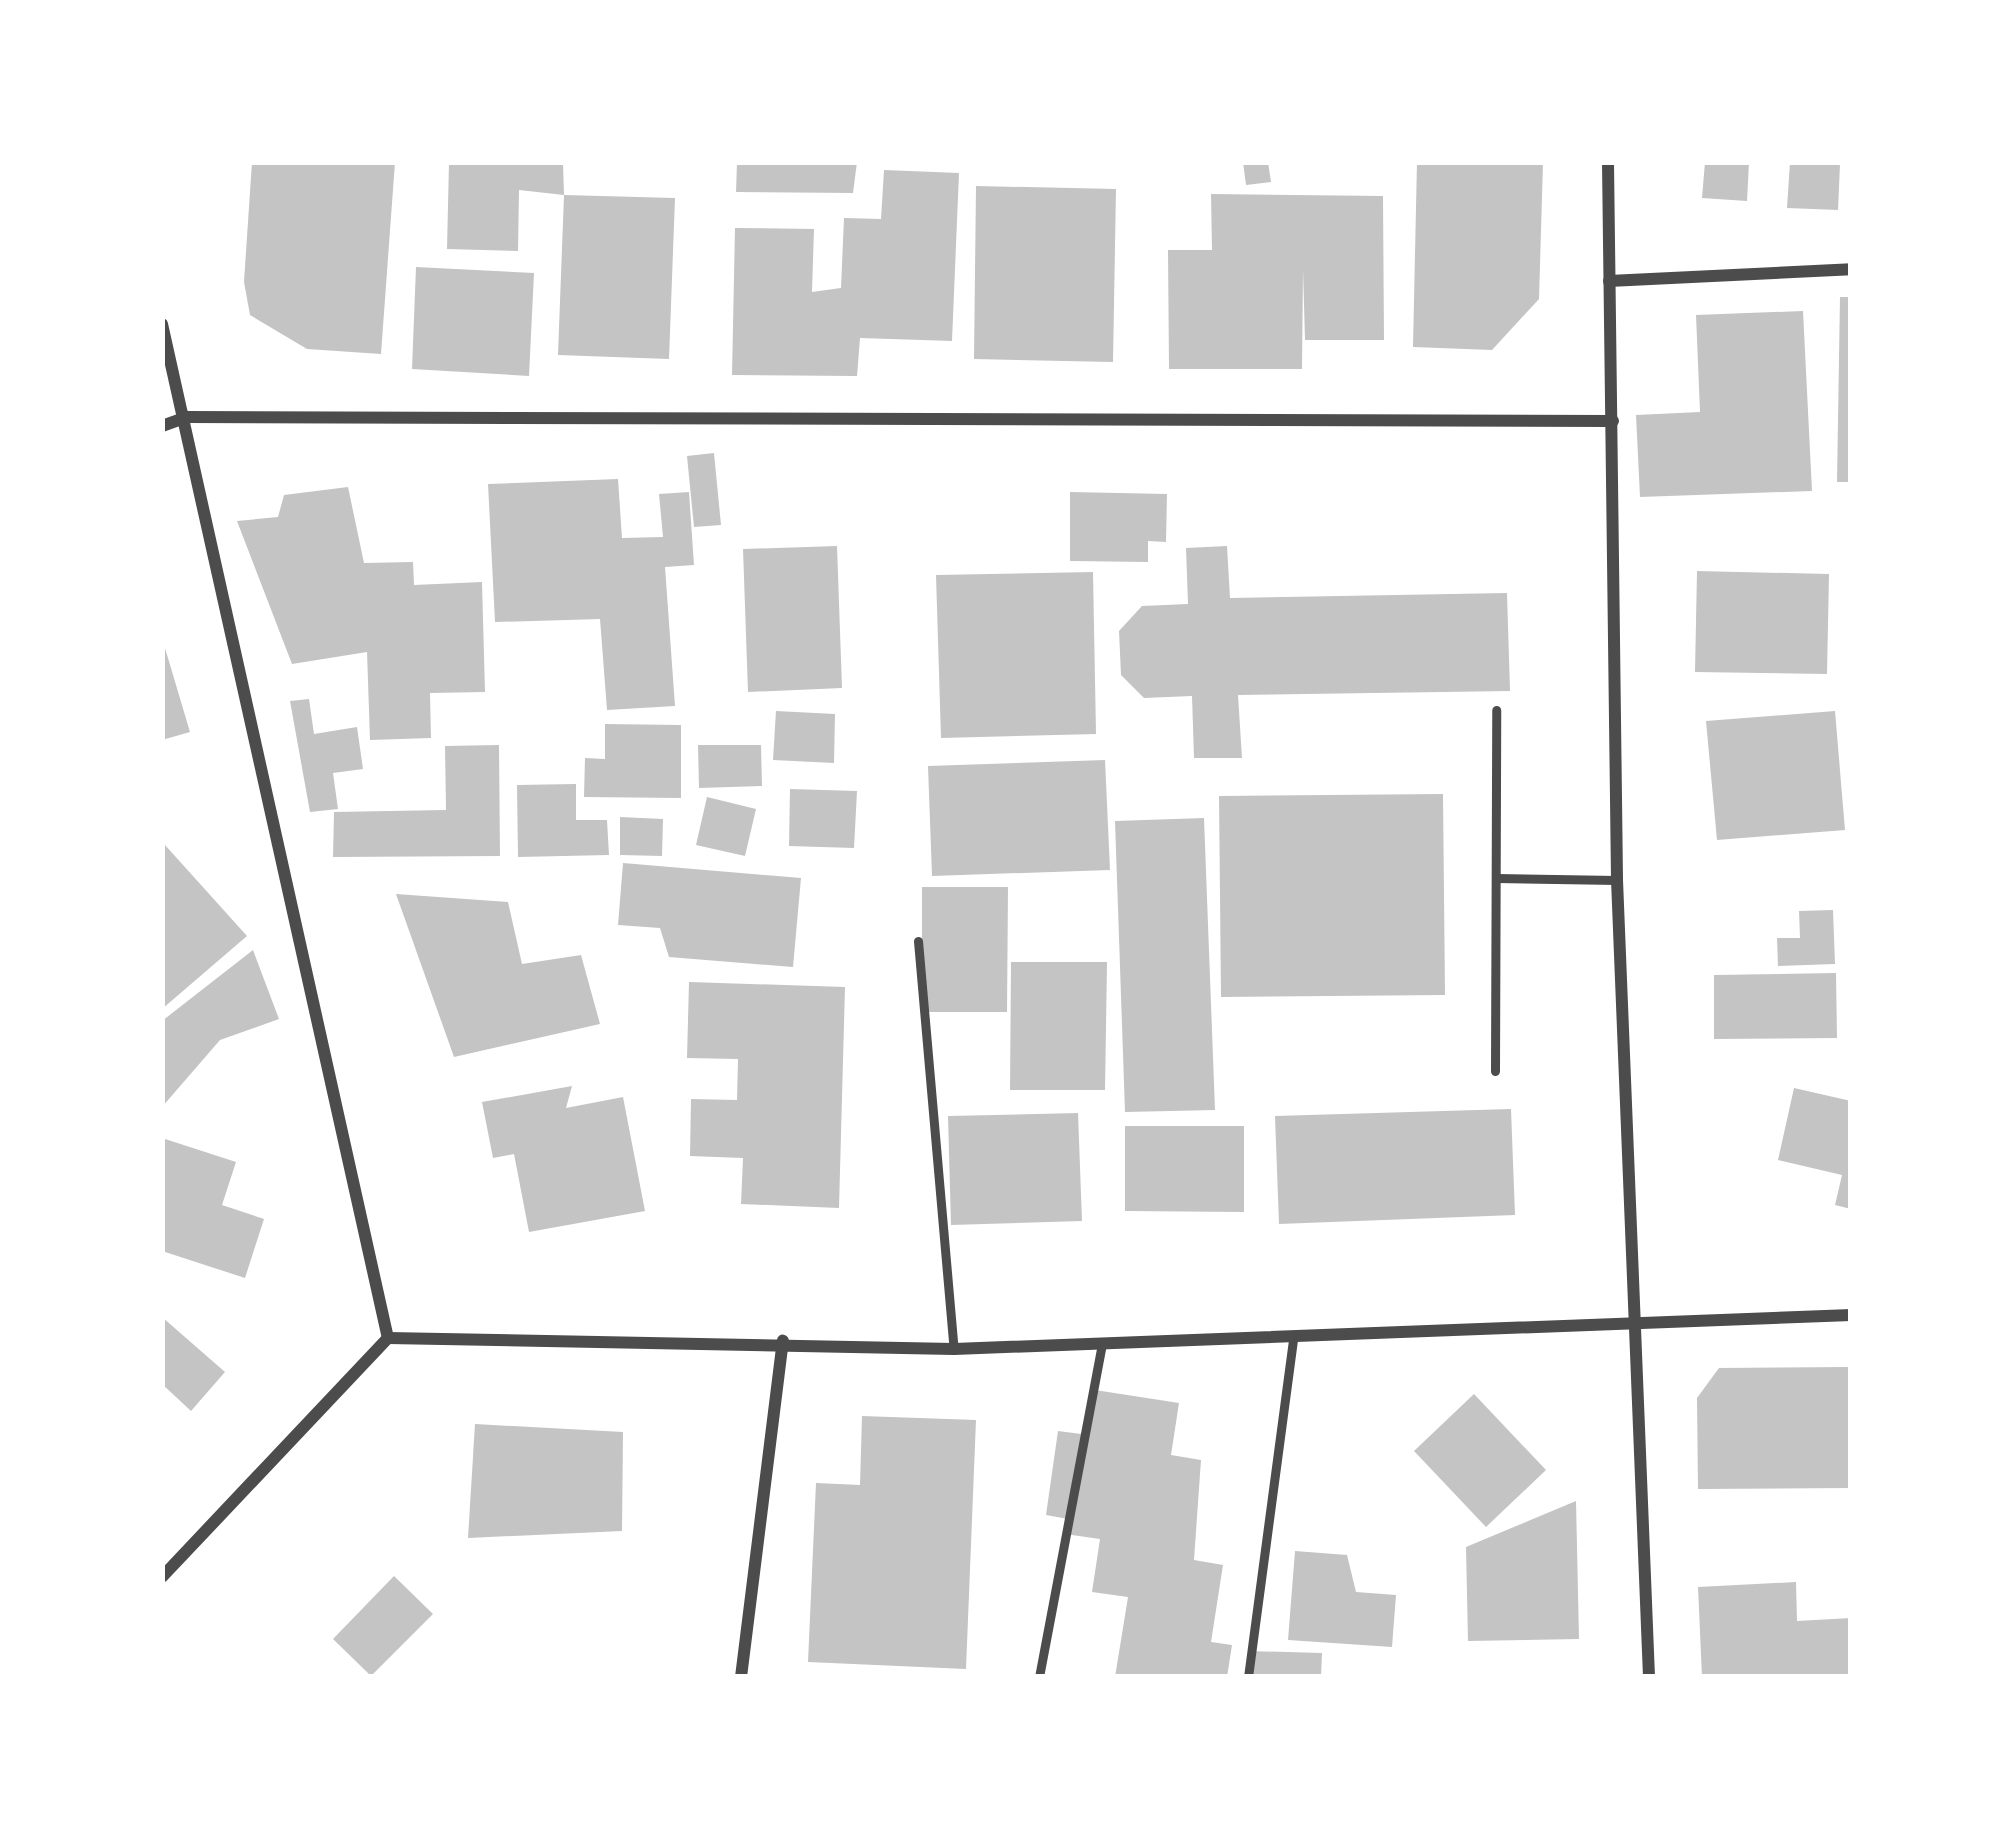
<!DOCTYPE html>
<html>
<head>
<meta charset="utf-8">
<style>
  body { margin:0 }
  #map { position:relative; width:2013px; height:1839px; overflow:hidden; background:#fff; font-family:"Sofia Sans Condensed",sans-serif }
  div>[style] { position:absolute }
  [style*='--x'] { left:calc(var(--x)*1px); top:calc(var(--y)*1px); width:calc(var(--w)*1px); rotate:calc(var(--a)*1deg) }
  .building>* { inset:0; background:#c4c4c4 }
  .service>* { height:9px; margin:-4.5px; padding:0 4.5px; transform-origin:4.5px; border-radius:4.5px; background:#4c4c4c }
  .minor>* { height:12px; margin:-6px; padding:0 6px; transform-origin:6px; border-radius:6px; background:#4c4c4c }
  span { translate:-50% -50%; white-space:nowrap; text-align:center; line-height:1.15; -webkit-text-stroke:10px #fff; paint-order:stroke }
  .frame { position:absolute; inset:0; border:165px solid #fff; pointer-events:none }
</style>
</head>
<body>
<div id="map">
  <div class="building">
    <i style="clip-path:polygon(252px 162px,395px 162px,381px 354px,307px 349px,250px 315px,244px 282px)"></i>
    <i style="clip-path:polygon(449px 162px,563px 162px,564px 195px,519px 190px,518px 251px,447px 249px)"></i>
    <i style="clip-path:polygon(737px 162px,857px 162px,853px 193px,736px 192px)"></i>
    <i style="clip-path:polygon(1243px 162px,1268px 162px,1271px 182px,1246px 185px)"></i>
    <i style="clip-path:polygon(1417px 162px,1543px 162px,1539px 299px,1492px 350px,1413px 347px)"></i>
    <i style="clip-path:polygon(1705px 162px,1749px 162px,1747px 201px,1702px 198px)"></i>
    <i style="clip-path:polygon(1790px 162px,1840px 164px,1838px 210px,1787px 208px)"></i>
    <i style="clip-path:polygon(884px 170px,959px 173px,952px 341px,860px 338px,857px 376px,732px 375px,735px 228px,814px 229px,812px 292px,841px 288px,844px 218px,881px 219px)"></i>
    <i style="clip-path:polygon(976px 186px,1116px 189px,1113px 362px,974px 359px)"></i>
    <i style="clip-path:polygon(1211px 194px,1383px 196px,1384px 340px,1305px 340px,1303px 269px,1302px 369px,1169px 369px,1168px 250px,1212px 250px)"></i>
    <i style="clip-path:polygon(564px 195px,675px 198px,669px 359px,558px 355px)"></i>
    <i style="clip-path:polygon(416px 267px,534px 273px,529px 376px,412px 369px)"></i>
    <i style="clip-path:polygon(1840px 297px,1851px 297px,1851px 482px,1837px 482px)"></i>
    <i style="clip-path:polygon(1803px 311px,1812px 491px,1640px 497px,1636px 415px,1700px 412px,1696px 315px)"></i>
    <i style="clip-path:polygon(714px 453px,721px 525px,694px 527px,687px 456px)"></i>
    <i style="clip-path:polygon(618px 479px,622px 538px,663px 537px,659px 494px,689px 492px,694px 565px,665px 567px,675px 706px,607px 710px,600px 619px,495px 622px,488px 484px)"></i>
    <i style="clip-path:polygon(348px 487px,364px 563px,413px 562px,414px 585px,482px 582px,485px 692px,430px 693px,431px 738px,370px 740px,367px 652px,292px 664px,237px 521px,278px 517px,284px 495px)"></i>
    <i style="clip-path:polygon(1070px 492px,1167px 494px,1166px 542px,1148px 541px,1148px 562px,1070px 561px)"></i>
    <i style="clip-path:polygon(837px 546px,842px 688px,748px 692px,743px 549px)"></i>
    <i style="clip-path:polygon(1227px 546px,1230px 598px,1507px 593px,1510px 691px,1238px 695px,1242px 758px,1194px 758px,1192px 696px,1144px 698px,1121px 675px,1119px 631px,1142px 606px,1188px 604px,1186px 548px)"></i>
    <i style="clip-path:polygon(1697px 571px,1829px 574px,1827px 674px,1695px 672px)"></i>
    <i style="clip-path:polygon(1093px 572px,1096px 734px,941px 738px,936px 575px)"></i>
    <i style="clip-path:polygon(162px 638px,190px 732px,162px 740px)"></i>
    <i style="clip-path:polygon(309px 699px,314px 734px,357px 727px,363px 769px,333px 773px,338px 809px,310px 812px,290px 701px)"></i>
    <i style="clip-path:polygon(776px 711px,835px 714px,834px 763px,773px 760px)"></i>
    <i style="clip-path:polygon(1835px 711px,1845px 830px,1717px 840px,1706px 721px)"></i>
    <i style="clip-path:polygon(605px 724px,681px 725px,681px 798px,584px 797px,585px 758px,605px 759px)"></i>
    <i style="clip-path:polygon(499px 745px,500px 856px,333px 857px,334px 812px,446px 810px,445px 746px)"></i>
    <i style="clip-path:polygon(698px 745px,761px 745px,762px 786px,699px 788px)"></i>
    <i style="clip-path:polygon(1105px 760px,1110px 870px,932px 876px,928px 766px)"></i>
    <i style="clip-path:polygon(576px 784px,576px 820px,607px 820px,609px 855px,518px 857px,517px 785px)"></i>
    <i style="clip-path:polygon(790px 789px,857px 791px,854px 848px,789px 846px)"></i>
    <i style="clip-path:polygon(1443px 794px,1445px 995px,1221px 997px,1219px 796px)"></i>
    <i style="clip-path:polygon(707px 797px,756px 809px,745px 856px,696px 845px)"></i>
    <i style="clip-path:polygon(620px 817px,663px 819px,662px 856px,620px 855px)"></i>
    <i style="clip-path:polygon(1204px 818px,1215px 1110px,1125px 1112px,1115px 821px)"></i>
    <i style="clip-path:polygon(165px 845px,247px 936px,162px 1009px,162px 848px)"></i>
    <i style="clip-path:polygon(623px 863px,801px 878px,793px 967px,669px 957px,660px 928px,618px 925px)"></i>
    <i style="clip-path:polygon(922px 887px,1008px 887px,1007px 1012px,922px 1012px)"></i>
    <i style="clip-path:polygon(396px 894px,508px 902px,522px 964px,581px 955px,600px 1024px,454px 1057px)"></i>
    <i style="clip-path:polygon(1833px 910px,1835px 964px,1778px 966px,1777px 938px,1800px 938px,1799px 911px)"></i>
    <i style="clip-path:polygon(253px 950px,279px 1019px,220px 1040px,162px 1107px,162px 1021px)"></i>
    <i style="clip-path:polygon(1011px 962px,1107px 962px,1105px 1090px,1010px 1090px)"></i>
    <i style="clip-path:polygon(1836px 973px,1837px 1038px,1714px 1039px,1714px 975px)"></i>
    <i style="clip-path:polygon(689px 982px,845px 987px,839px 1208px,741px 1204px,743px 1158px,690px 1156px,691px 1099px,737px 1100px,738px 1059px,687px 1058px)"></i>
    <i style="clip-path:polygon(572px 1086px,566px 1108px,623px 1097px,645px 1211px,529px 1232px,514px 1154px,493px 1158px,482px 1102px)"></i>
    <i style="clip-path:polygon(1794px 1088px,1851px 1101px,1851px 1209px,1835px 1205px,1842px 1175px,1778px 1160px)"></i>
    <i style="clip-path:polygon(1511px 1109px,1515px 1215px,1279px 1224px,1275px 1116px)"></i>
    <i style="clip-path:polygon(1078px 1113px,1082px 1221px,951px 1225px,948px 1116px)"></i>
    <i style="clip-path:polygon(1125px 1126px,1244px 1126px,1244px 1212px,1125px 1211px)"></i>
    <i style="clip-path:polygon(162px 1138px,236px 1162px,222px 1205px,264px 1219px,245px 1278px,162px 1251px)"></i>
    <i style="clip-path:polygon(162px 1317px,225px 1372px,191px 1411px,162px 1384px)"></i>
    <i style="clip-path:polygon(1851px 1367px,1851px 1488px,1698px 1489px,1697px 1398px,1719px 1368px)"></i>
    <i style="clip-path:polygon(1095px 1390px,1179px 1403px,1171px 1455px,1201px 1460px,1194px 1560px,1223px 1565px,1211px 1642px,1232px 1645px,1227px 1677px,1115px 1677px,1128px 1597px,1092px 1592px,1100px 1539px,1065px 1534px,1068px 1519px,1046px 1515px,1058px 1431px,1089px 1435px)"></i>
    <i style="clip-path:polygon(1474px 1394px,1546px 1470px,1486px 1527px,1414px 1451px)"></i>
    <i style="clip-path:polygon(862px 1416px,976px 1420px,966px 1669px,808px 1662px,816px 1483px,860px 1485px)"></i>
    <i style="clip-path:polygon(475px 1424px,623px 1432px,622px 1531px,468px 1538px)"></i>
    <i style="clip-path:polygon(1576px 1501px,1579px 1639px,1468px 1641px,1466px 1547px)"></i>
    <i style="clip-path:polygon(1295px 1551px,1347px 1555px,1356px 1592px,1396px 1595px,1392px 1647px,1288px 1640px)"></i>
    <i style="clip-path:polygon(394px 1576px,433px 1614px,371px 1676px,333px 1639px)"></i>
    <i style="clip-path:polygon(1796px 1582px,1797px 1621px,1851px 1618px,1851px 1677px,1702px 1677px,1698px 1587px)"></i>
    <i style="clip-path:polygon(1249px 1651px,1322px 1653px,1321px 1677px,1248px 1677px)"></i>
  </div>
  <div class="service">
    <i style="--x:1496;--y:878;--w:121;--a:0.9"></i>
    <i style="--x:918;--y:941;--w:410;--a:85"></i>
    <i style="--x:1495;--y:1071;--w:361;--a:-89.8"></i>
    <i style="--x:1039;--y:1677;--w:338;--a:-79.3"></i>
    <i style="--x:1248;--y:1677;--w:339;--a:-82.4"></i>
  </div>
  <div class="minor">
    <i style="--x:1608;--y:162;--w:718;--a:89.28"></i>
    <i style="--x:1617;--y:880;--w:798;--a:87.7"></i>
    <i style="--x:1609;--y:281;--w:242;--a:-2.8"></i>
    <i style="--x:162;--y:324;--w:1039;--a:77.44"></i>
    <i style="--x:162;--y:426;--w:27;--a:-20"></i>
    <i style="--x:187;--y:417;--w:1426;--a:0.16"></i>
    <i style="--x:388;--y:1338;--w:566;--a:1.11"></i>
    <i style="--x:954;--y:1349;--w:898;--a:-2.17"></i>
    <i style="--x:162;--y:1577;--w:329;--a:-46.6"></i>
    <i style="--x:741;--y:1677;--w:339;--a:-82.9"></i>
  </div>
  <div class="frame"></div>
</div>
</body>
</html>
